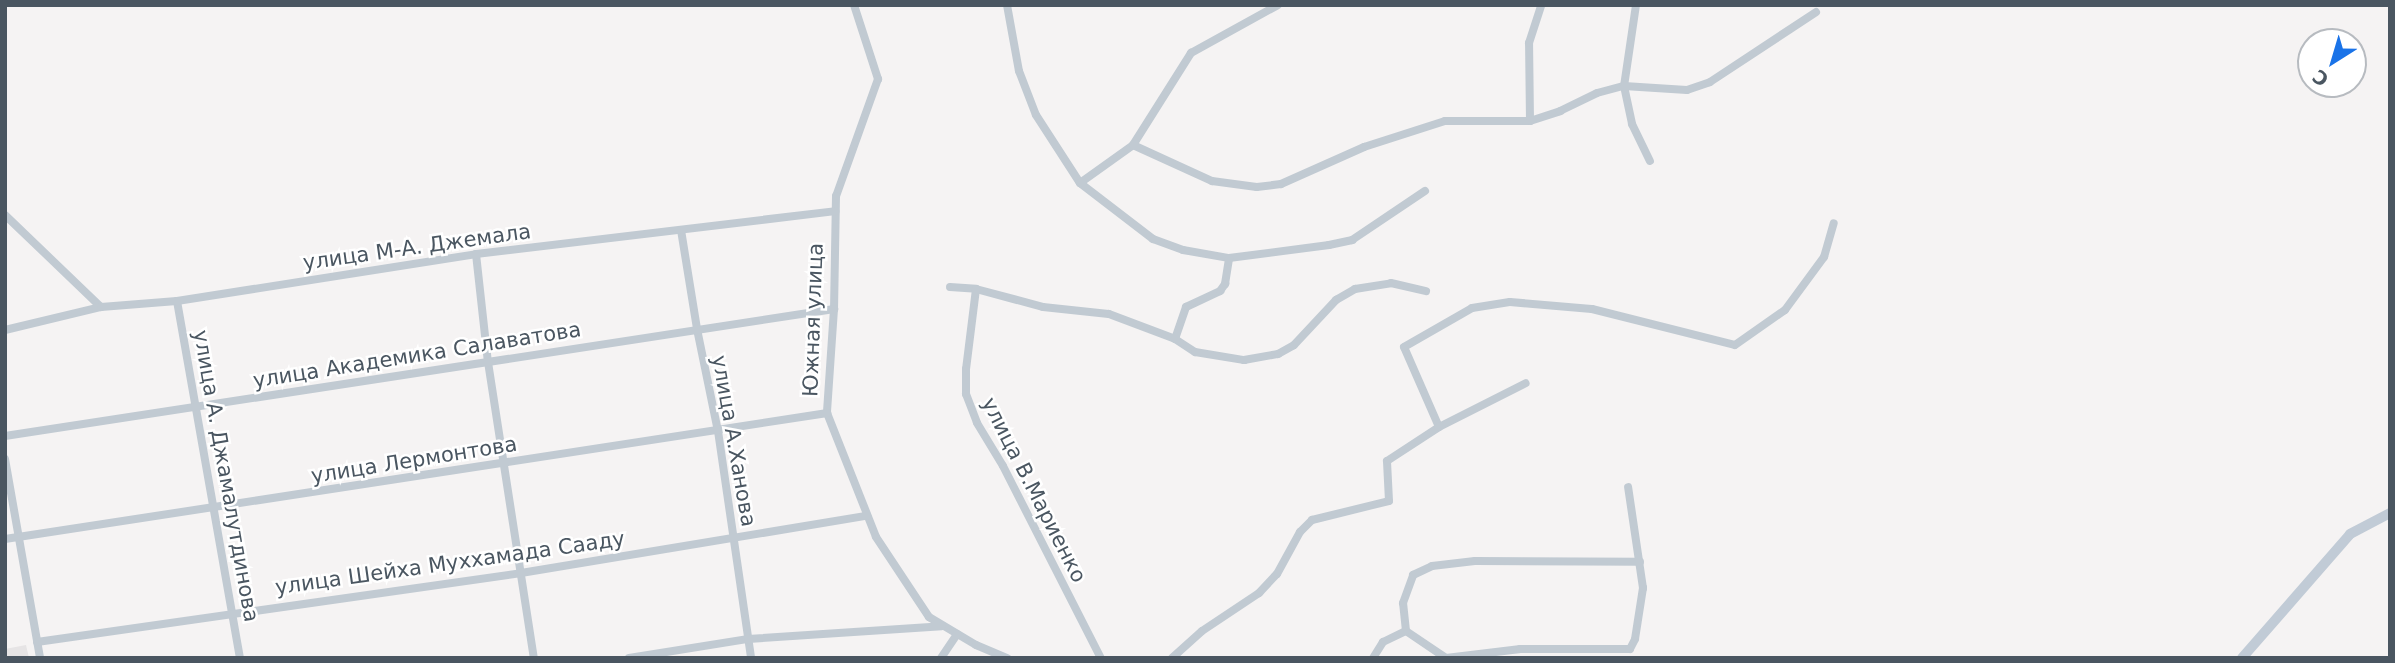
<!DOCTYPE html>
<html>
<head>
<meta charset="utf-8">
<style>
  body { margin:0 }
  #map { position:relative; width:2395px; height:663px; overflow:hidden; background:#f5f3f3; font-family:"DejaVu Sans",sans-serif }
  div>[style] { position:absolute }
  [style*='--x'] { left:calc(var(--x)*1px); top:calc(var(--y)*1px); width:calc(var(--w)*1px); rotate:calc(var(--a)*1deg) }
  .education>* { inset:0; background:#e6e4e5 }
  .street>* { height:8px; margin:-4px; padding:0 4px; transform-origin:4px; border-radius:4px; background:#c1cad2 }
  .secondary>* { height:10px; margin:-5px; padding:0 5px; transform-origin:5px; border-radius:5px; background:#c1cbd6 }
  span { translate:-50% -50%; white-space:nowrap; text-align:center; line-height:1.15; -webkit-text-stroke:5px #fff; paint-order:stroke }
  .street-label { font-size:21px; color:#4a5661 }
  .frame { position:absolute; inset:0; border:7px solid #4a5661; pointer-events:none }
  .north { position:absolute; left:2297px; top:28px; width:70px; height:70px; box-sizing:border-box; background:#fff; border:2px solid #b7bbc0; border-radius:50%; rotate:217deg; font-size:19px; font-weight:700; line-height:28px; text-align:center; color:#4a5661 }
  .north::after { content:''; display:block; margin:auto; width:24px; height:32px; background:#1a73e8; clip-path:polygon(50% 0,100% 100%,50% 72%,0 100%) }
</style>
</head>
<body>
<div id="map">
  <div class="education">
    <i style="clip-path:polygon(26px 645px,29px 658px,5px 658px,5px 649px)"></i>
  </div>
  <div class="street">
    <i style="--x:854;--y:5;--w:78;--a:72"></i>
    <i style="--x:878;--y:79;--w:124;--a:109.7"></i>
    <i style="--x:836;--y:196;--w:113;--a:91"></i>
    <i style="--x:834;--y:309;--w:104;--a:93.9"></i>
    <i style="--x:827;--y:413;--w:133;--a:68.4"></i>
    <i style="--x:876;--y:537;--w:96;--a:56.5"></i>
    <i style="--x:929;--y:617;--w:55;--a:30.8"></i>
    <i style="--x:976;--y:645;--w:34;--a:23"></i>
    <i style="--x:1007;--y:5;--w:67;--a:79.7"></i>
    <i style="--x:1019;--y:71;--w:47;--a:68.9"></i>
    <i style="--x:1036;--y:115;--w:81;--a:57.1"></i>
    <i style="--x:1080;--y:183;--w:92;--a:37.5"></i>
    <i style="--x:1153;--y:239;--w:32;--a:20"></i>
    <i style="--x:1183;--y:250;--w:47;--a:9.9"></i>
    <i style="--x:1229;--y:258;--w:101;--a:-7.4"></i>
    <i style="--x:1329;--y:245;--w:24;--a:-12"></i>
    <i style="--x:1352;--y:240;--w:88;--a:-33.9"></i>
    <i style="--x:1636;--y:5;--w:82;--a:98.4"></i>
    <i style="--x:1624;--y:86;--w:39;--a:78"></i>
    <i style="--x:1632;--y:124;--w:41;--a:64.1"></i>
    <i style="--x:1530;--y:121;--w:78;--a:-90.7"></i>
    <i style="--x:1529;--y:43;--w:40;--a:-72"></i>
    <i style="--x:1133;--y:145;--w:109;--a:-57.8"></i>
    <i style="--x:1191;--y:53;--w:99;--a:-28.9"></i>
    <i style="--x:1080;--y:183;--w:65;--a:-35.6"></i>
    <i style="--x:1133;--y:145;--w:87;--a:24.5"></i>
    <i style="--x:1212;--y:181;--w:45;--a:7.6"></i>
    <i style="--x:1257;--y:187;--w:24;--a:-7"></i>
    <i style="--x:1281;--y:184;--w:91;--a:-24"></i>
    <i style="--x:1364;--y:147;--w:85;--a:-17.8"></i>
    <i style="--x:1445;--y:121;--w:85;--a:0"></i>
    <i style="--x:1530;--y:121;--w:32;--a:-18"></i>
    <i style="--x:1560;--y:111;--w:41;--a:-25.9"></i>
    <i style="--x:1597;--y:93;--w:28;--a:-15"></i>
    <i style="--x:1624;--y:86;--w:63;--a:3.6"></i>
    <i style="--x:1687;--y:90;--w:24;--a:-19"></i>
    <i style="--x:1710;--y:82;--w:127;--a:-33.4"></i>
    <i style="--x:5;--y:215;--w:133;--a:43.8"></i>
    <i style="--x:681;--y:230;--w:100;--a:80.8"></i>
    <i style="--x:697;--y:329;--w:104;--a:78.4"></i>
    <i style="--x:718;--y:431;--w:229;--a:81.7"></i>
    <i style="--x:476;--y:254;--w:109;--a:83.7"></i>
    <i style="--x:488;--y:362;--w:300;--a:81.2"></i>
    <i style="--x:950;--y:287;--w:26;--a:4"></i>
    <i style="--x:976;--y:289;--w:69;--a:15"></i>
    <i style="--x:1043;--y:307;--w:66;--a:6.1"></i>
    <i style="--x:1109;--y:314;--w:71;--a:20.7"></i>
    <i style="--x:1175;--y:339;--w:24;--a:33"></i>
    <i style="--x:1195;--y:352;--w:50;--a:9.3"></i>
    <i style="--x:1244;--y:360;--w:35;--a:-10"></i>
    <i style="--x:1278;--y:354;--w:18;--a:-29"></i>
    <i style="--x:1294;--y:345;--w:62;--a:-47"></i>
    <i style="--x:1336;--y:300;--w:22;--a:-30"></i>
    <i style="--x:1355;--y:289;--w:36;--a:-9"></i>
    <i style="--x:1391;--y:283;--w:36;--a:13"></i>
    <i style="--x:976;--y:289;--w:81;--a:97.1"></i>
    <i style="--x:966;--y:369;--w:25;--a:90"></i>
    <i style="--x:966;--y:394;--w:31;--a:69"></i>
    <i style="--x:977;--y:423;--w:50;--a:58.8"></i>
    <i style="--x:1003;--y:466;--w:216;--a:63"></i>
    <i style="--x:177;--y:301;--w:363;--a:80"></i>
    <i style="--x:5;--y:330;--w:99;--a:-13.5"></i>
    <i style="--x:101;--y:307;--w:76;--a:-4.5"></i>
    <i style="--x:177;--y:301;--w:303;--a:-8.9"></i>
    <i style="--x:476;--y:254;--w:362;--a:-6.8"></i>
    <i style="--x:1175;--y:339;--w:34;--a:-71"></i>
    <i style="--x:1186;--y:307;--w:38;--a:-25"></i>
    <i style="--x:1220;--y:291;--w:9;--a:-54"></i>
    <i style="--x:1225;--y:284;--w:26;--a:-81"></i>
    <i style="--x:1439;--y:427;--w:87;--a:-113.6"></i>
    <i style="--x:1404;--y:347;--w:78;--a:-29.8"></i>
    <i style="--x:1472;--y:308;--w:38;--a:-9"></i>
    <i style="--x:1510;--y:302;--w:82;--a:4.9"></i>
    <i style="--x:1592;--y:309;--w:147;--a:14.1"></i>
    <i style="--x:1735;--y:345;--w:61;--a:-35"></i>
    <i style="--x:1785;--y:310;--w:66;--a:-53.7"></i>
    <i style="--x:1824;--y:257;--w:35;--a:-74"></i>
    <i style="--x:5;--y:436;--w:839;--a:-8.71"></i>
    <i style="--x:5;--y:459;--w:202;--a:80"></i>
    <i style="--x:5;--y:539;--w:832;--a:-8.71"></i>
    <i style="--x:1406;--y:631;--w:28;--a:-96"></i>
    <i style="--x:1403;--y:603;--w:30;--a:-70"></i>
    <i style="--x:1413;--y:575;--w:21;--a:-25"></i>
    <i style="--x:1432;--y:566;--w:43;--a:-6.6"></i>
    <i style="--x:1475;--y:561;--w:165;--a:0.3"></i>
    <i style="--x:1406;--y:631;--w:48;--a:34"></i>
    <i style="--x:37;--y:642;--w:489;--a:-8.1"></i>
    <i style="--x:521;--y:573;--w:351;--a:-9.4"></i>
    <i style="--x:629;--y:658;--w:121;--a:-9.1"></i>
    <i style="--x:748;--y:639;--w:194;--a:-3.8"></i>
    <i style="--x:941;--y:658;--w:29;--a:-56"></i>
    <i style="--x:1172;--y:658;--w:40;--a:-42"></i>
    <i style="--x:1202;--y:631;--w:69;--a:-33.7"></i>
    <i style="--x:1259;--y:593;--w:26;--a:-47"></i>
    <i style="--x:1277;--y:574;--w:48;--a:-61.3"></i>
    <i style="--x:1300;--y:532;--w:17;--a:-45"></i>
    <i style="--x:1312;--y:520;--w:79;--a:-13.9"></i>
    <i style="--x:1389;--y:501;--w:40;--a:-92.9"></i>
    <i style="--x:1387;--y:461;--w:62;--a:-33.2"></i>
    <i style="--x:1439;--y:427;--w:97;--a:-26.8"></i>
    <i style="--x:1373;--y:658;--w:19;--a:-58"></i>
    <i style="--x:1383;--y:642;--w:25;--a:-26"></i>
    <i style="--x:1446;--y:658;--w:75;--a:-6.9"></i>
    <i style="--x:1520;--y:649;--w:110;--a:0"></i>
    <i style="--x:1630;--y:649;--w:11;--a:-63"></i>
    <i style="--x:1635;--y:639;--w:52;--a:-81.1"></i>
    <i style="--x:1643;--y:588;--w:102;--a:-98.4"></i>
  </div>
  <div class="secondary">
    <i style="--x:2242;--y:658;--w:164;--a:-48.9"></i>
    <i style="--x:2350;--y:534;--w:45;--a:-27.7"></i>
  </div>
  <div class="street-label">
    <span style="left:417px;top:247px;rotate:-8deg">улица М-А. Джемала</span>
    <span style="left:813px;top:320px;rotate:-88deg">Южная улица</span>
    <span style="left:417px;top:355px;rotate:-9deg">улица Академика Салаватова</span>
    <span style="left:734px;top:441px;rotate:80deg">улица А.Ханова</span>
    <span style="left:414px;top:460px;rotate:-9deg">улица Лермонтова</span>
    <span style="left:226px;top:476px;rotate:80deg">улица А. Джамалутдинова</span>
    <span style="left:1034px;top:490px;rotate:63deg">улица В.Мариенко</span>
    <span style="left:450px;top:563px;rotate:-8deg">улица Шейха Муххамада Сааду</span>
  </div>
  <div class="frame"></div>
  <div class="north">С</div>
</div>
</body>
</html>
